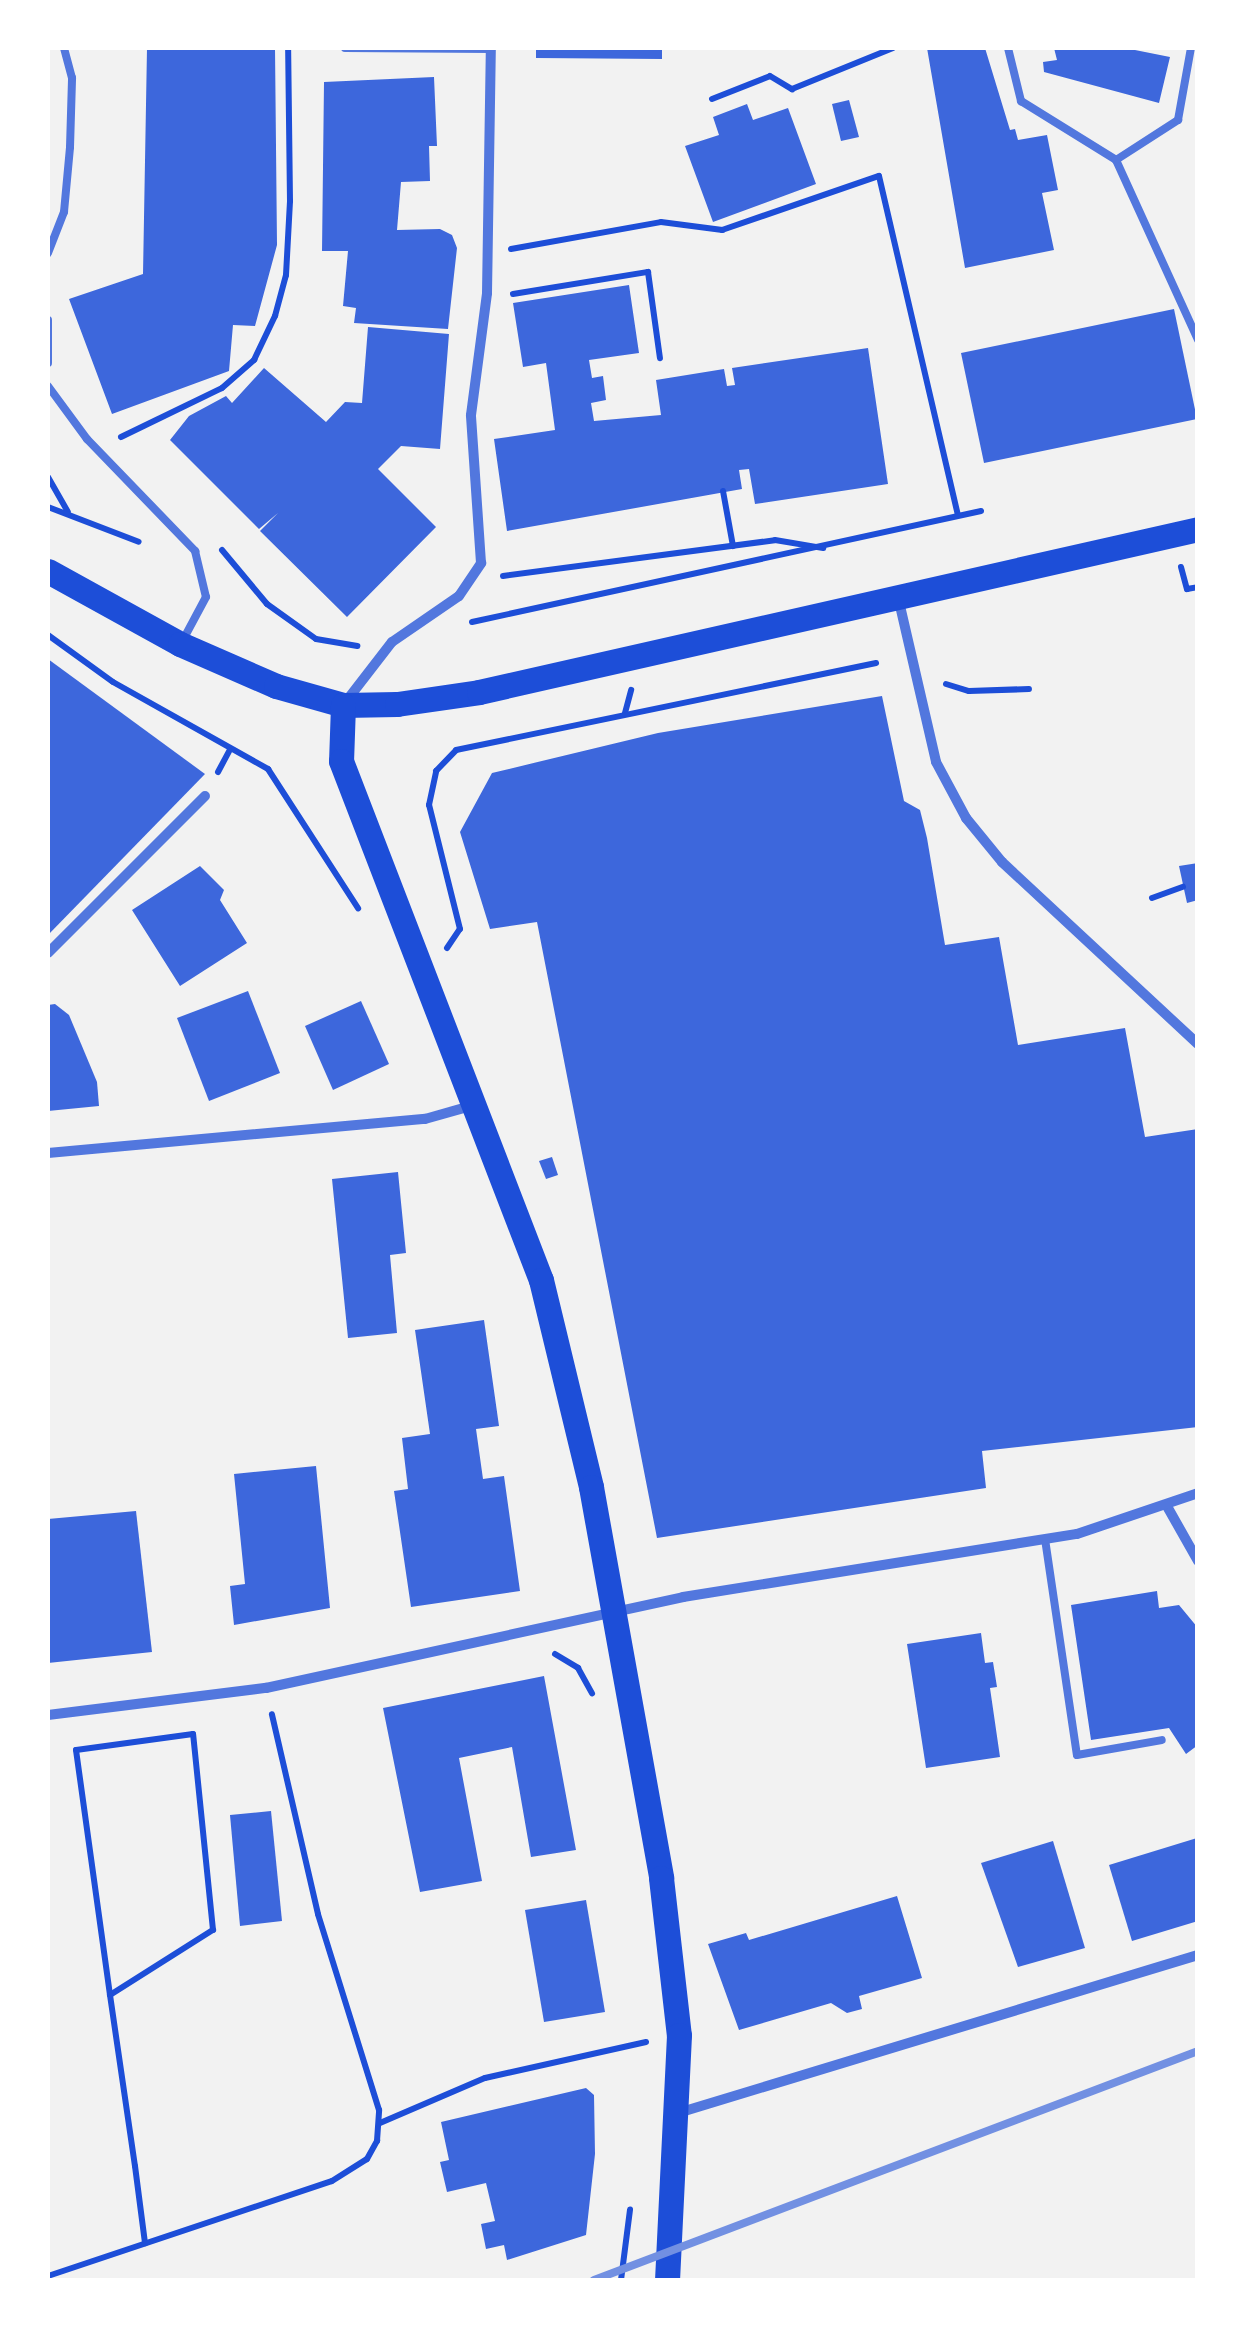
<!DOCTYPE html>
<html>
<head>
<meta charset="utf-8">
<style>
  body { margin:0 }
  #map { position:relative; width:1245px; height:2328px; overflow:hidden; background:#f2f2f2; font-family:Commissioner,sans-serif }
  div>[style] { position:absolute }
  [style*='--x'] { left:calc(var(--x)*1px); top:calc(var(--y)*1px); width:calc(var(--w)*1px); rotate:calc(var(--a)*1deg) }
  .building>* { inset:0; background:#3d67dc }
  .path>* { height:6px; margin:-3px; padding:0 3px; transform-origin:3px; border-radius:3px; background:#1d4ed8 }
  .service>* { height:8px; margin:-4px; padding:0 4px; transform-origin:4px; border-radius:4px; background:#5277de }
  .minor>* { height:10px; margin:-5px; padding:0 5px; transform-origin:5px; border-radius:5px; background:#5277de }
  .primary>* { height:25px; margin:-12.5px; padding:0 12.5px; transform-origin:12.5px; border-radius:12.5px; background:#1d4ed8 }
  .rail>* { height:8px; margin:-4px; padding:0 4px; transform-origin:4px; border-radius:4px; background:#7290e2 }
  span { translate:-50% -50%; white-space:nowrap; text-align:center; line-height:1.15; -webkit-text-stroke:10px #fff; paint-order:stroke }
  .frame { position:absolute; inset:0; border:50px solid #fff; pointer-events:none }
</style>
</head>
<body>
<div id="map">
  <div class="building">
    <i style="clip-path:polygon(147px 48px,275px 48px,277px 245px,255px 326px,233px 325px,229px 371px,112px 414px,69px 299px,143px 274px)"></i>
    <i style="clip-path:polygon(536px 48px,662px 48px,662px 59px,536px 58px)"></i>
    <i style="clip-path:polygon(927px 48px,985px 48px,1010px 130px,1015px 129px,1018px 140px,1047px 135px,1058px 190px,1042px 193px,1054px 250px,965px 268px)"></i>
    <i style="clip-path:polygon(1054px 48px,1125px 48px,1170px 57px,1159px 103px,1044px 72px,1043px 62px,1057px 60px)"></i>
    <i style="clip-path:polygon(434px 77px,437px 146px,429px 146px,430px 181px,401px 182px,397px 230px,440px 229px,452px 235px,457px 248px,448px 329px,354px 323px,356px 308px,343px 306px,348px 251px,322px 251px,324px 82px)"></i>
    <i style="clip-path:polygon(849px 100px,859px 137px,841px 141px,832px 104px)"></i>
    <i style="clip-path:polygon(747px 104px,753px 120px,788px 108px,816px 184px,713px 222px,685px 146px,719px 135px,713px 117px)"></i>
    <i style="clip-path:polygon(629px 285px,639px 353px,589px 360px,592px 378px,603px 376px,606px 400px,591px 403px,594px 421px,661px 415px,656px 380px,724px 369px,727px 386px,735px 385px,732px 368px,868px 348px,888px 484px,755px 504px,749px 469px,739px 470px,742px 489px,507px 531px,494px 439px,555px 430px,546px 363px,523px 367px,513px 303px)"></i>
    <i style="clip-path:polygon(1174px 309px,1197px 419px,984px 463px,961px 353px)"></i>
    <i style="clip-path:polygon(368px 327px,449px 334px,440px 449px,401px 446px,378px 469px,436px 527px,347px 617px,260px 531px,278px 513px,259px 529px,170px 440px,189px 416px,226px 396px,232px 403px,264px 368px,326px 422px,345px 402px,362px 403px)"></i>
    <i style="clip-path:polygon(48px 659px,205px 774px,48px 935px)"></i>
    <i style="clip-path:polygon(882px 696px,904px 801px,920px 810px,927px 838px,945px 945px,999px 937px,1018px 1045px,1125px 1028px,1145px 1137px,1198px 1129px,1198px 1427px,982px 1451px,986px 1488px,657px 1538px,537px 922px,490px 929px,460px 832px,492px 773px,658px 733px)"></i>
    <i style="clip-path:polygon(1198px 863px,1198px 900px,1187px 903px,1179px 866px)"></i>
    <i style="clip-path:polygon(200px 866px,224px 890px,220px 900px,247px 943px,180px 986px,132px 910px)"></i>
    <i style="clip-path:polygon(248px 991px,280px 1073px,209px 1101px,177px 1018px)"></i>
    <i style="clip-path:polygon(361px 1001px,389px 1064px,333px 1090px,305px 1026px)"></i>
    <i style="clip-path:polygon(55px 1004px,69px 1015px,97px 1082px,99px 1106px,48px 1111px,48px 1005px)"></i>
    <i style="clip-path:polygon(552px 1157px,558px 1175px,546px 1179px,539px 1161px)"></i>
    <i style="clip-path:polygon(398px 1172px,406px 1253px,390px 1255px,397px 1333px,348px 1338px,332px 1179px)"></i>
    <i style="clip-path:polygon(484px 1320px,499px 1426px,476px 1429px,483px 1479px,504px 1476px,520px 1591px,411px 1607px,394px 1491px,408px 1489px,402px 1438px,430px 1434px,415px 1330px)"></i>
    <i style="clip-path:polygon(316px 1466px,330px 1608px,234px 1625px,230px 1586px,245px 1584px,234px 1474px)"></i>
    <i style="clip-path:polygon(136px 1511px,152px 1652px,48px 1663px,48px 1519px)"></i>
    <i style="clip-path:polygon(1157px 1591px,1159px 1608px,1179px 1605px,1198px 1628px,1198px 1745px,1186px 1754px,1169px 1728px,1091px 1740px,1071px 1605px)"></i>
    <i style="clip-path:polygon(981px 1633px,985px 1663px,993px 1662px,997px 1687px,990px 1688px,1000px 1757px,926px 1768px,907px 1644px)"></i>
    <i style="clip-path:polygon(544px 1676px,576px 1850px,531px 1857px,512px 1747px,459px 1758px,482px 1881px,420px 1892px,383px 1708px)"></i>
    <i style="clip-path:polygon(271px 1811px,282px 1921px,240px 1926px,230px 1815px)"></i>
    <i style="clip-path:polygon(1197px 1838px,1198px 1921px,1132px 1941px,1109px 1865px)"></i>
    <i style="clip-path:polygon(1053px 1841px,1085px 1948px,1018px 1967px,981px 1863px)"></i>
    <i style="clip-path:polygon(897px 1896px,922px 1978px,859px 1996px,862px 2009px,847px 2013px,831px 2003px,739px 2030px,708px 1944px,746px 1933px,749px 1940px)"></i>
    <i style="clip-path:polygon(586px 1900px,605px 2012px,544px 2022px,525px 1910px)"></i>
    <i style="clip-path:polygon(586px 2088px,594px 2095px,595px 2154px,586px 2235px,507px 2260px,504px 2245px,486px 2249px,481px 2224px,495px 2221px,486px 2183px,447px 2192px,440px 2162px,449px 2160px,441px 2122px)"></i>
  </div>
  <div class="path">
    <i style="--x:712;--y:99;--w:62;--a:-21.6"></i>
    <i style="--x:770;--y:76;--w:26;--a:31"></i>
    <i style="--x:792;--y:89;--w:109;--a:-22.1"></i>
    <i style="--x:511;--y:249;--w:152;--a:-10.2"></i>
    <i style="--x:661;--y:222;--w:62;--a:7.5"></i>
    <i style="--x:722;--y:230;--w:166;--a:-19"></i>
    <i style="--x:879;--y:176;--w:348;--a:76.9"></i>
    <i style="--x:513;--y:294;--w:137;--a:-9.3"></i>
    <i style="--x:648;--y:272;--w:87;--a:82.1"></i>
    <i style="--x:121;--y:437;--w:112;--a:-25.9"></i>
    <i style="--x:222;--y:388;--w:43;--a:-41.2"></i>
    <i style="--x:254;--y:360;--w:49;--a:-64.5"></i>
    <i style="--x:275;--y:316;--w:42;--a:-75"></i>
    <i style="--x:286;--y:275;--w:74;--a:-86.9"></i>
    <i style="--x:290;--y:201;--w:153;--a:-90.7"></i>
    <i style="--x:48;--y:477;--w:40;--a:60.3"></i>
    <i style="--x:723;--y:491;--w:56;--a:79.7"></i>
    <i style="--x:48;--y:507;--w:97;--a:21"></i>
    <i style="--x:222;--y:550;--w:70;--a:50.2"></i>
    <i style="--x:267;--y:604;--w:60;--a:35.5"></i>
    <i style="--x:316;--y:639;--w:42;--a:9.7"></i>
    <i style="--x:1181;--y:567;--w:23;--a:75"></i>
    <i style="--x:1187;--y:589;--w:11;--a:-10"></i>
    <i style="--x:503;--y:576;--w:274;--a:-7.5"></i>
    <i style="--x:775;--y:540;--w:49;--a:9.5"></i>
    <i style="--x:472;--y:622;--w:521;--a:-12.3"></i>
    <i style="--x:48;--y:635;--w:80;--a:35.9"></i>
    <i style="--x:113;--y:682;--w:178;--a:29.3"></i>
    <i style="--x:268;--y:769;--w:166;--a:57.1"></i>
    <i style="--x:946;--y:684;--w:24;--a:17"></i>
    <i style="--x:969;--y:691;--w:60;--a:-1.9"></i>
    <i style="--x:625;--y:713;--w:24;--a:-75"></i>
    <i style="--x:218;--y:772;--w:24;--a:-62"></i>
    <i style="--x:1152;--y:898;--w:33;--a:-20"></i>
    <i style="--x:447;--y:948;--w:23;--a:-56"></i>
    <i style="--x:460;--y:929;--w:128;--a:-104"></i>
    <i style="--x:429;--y:805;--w:35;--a:-78"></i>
    <i style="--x:436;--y:771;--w:29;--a:-46"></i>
    <i style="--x:456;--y:750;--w:429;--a:-11.7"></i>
    <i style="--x:555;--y:1654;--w:27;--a:31"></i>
    <i style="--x:578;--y:1668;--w:29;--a:61"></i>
    <i style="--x:110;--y:1995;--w:122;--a:-32.3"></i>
    <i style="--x:213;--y:1930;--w:197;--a:-95.8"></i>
    <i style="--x:193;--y:1734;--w:118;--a:172.2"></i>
    <i style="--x:76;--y:1750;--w:247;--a:82.1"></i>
    <i style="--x:110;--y:1995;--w:173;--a:81.7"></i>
    <i style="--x:135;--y:2166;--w:78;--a:82.6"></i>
    <i style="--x:380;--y:2123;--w:114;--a:-23.2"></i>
    <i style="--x:485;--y:2078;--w:165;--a:-12.6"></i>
    <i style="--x:48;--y:2276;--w:299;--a:-18.5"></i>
    <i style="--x:332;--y:2181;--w:41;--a:-32.2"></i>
    <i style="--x:367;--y:2159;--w:21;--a:-61"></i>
    <i style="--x:377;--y:2141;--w:31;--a:-86"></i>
    <i style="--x:379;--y:2110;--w:205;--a:-107.3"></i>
    <i style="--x:318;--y:1914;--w:205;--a:-103"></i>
    <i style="--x:621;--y:2280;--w:71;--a:-82.7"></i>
  </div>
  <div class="service">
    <i style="--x:345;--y:48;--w:146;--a:0.4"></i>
    <i style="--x:1008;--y:48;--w:55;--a:76.2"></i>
    <i style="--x:1021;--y:101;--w:112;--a:31.8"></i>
    <i style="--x:1116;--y:160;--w:198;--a:65.5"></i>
    <i style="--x:1116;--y:160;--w:74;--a:-32.8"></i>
    <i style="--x:1178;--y:120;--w:73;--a:-79.8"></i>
    <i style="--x:48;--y:253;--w:44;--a:-68.7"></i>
    <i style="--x:64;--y:212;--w:65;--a:-84.7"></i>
    <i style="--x:70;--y:147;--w:69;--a:-88.3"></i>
    <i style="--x:72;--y:78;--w:31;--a:-105"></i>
    <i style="--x:48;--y:320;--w:43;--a:90"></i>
    <i style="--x:48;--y:386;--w:66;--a:53.7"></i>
    <i style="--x:87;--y:439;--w:156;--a:46"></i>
    <i style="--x:195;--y:551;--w:47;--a:76.6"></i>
    <i style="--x:206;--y:597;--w:49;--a:118.1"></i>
    <i style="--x:1045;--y:1539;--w:218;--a:81.6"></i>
    <i style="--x:1077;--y:1755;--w:86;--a:-10"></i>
  </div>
  <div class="minor">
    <i style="--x:898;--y:597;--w:169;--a:77"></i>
    <i style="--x:936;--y:762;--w:64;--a:61.8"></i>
    <i style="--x:966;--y:818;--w:57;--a:50.7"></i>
    <i style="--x:1002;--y:862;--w:267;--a:42.9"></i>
    <i style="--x:344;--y:704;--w:78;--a:-52.3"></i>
    <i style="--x:392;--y:642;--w:81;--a:-34.5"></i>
    <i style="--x:459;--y:596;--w:40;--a:-56"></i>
    <i style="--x:481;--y:563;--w:148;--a:-93.9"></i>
    <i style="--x:471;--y:415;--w:123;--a:-82.5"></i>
    <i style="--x:487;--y:293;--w:245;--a:-89.1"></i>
    <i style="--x:48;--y:953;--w:222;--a:-45"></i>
    <i style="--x:48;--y:1153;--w:379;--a:-5.2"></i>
    <i style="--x:425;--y:1119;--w:48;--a:-15.8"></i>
    <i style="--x:1168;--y:1508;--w:61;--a:60.5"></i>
    <i style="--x:48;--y:1715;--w:220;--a:-7.1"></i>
    <i style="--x:266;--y:1688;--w:427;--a:-12.3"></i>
    <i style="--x:683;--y:1597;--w:399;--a:-9.1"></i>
    <i style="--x:1077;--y:1534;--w:128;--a:-18.7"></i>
    <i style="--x:678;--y:2113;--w:543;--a:-16.9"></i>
  </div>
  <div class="primary">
    <i style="--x:48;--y:571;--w:151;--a:28.9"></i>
    <i style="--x:180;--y:644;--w:105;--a:23.6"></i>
    <i style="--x:276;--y:686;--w:70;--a:15.8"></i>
    <i style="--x:343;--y:705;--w:54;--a:-1.1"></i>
    <i style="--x:397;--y:704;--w:83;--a:-8.3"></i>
    <i style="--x:479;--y:692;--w:737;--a:-12.77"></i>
    <i style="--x:343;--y:705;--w:56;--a:92"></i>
    <i style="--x:341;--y:761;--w:556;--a:68.93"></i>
    <i style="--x:541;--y:1280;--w:213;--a:76.4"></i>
    <i style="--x:591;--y:1487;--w:397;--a:79.8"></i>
    <i style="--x:661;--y:1878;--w:158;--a:83.5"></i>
    <i style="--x:679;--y:2035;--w:245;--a:92.8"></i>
  </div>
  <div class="rail">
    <i style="--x:594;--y:2280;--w:646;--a:-20.76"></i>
  </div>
  <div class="frame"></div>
</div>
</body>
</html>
